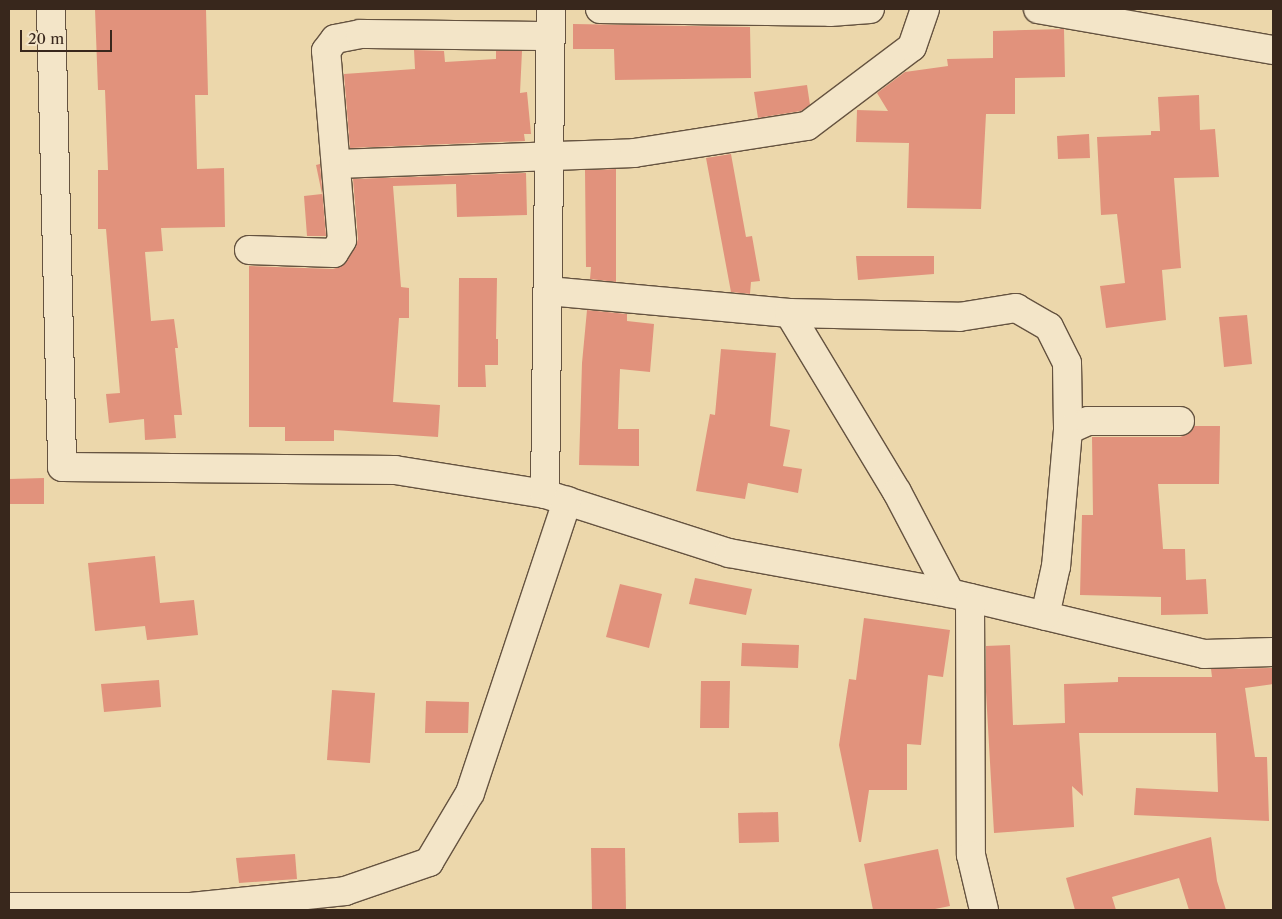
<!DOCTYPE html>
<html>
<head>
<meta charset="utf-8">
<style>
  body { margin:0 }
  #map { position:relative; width:1282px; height:919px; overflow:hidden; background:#ecd7ab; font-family:"Libre Caslon Text",serif }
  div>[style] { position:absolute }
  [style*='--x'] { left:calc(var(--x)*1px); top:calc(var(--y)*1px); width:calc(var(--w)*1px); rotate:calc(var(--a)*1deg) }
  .building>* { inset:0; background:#e1927c }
  .roads { filter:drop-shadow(1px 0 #655340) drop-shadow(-1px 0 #655340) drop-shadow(0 1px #655340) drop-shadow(0 -1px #655340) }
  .minor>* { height:28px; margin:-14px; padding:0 14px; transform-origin:14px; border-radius:14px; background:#f3e5c8 }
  span { translate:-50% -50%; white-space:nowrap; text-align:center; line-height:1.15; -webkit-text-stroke:4px #f3e5c8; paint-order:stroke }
  .frame { position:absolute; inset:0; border:10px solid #38271c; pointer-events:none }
  .scale { position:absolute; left:20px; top:30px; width:92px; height:22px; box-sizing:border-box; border:2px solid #38271c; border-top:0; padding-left:6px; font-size:15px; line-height:18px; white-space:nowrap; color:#38271c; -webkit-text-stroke:4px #f3e5c8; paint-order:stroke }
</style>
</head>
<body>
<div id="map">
  <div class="building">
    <i style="clip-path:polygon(95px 9px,206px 9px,208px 95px,195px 95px,197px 169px,224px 168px,225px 227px,161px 228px,163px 251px,145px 252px,151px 321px,174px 319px,178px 348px,175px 348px,182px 415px,174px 415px,176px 438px,145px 440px,144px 419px,109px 423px,106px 394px,120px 393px,106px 229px,98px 229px,98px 170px,108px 170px,105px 90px,98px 90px)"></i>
    <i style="clip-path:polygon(573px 24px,750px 27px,751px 78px,615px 80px,614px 49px,573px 49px)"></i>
    <i style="clip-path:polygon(1064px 29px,1065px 77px,1015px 78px,1015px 114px,986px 114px,981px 209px,907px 208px,909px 143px,856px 142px,857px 110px,888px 111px,877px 93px,905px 72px,948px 66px,947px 59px,993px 58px,993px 31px)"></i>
    <i style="clip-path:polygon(414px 50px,444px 51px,445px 62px,496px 59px,496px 51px,522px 51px,520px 93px,527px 92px,531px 134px,524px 134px,525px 141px,350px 148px,344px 74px,415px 69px)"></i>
    <i style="clip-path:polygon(807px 85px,810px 105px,801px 111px,758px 118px,754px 92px)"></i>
    <i style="clip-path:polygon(1199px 95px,1200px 130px,1215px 129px,1219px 177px,1174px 178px,1181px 268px,1162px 270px,1166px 320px,1106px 328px,1100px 286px,1125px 283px,1117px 214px,1101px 215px,1097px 137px,1151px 135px,1151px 131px,1160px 131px,1158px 97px)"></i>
    <i style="clip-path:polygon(1089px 134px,1090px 158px,1058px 159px,1057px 136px)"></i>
    <i style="clip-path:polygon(731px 154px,746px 237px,752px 236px,760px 281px,751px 282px,750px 294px,731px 292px,706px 158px)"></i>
    <i style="clip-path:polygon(320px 164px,326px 236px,307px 236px,304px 196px,322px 194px,316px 165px)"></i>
    <i style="clip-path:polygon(616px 169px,616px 282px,590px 279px,591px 267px,586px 267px,585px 170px)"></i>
    <i style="clip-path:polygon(526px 173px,527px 215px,457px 217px,456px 184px,393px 186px,401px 287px,409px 288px,409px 318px,399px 318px,393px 402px,440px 405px,438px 437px,334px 430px,334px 441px,285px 441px,285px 427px,249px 427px,249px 266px,333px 269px,342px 266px,355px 248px,358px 239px,353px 179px)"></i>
    <i style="clip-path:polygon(856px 256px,934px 256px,934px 274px,858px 280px)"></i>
    <i style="clip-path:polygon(459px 278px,497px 278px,496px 339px,498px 339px,498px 365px,485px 365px,486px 387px,458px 387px)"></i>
    <i style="clip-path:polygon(587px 310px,627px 314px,627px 321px,654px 324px,650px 372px,620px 369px,618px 429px,639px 429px,639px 466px,579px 465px,582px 363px)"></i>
    <i style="clip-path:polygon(1247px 315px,1252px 364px,1224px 367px,1219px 317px)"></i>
    <i style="clip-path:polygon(721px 349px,776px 353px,770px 426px,790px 430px,783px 466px,802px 469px,798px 493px,748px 483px,745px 499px,696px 491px,710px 414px,715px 415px)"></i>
    <i style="clip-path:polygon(1194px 426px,1220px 426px,1219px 484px,1158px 484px,1163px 549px,1185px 549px,1186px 580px,1206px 579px,1208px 614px,1161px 615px,1161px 597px,1080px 595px,1082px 515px,1093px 515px,1092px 437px,1180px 437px,1188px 434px)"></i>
    <i style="clip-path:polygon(44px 478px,44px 504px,9px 504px,9px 479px)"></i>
    <i style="clip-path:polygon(155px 556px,160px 603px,194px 600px,198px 635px,147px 640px,145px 626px,95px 631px,88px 563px)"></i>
    <i style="clip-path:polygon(695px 578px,752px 589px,746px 615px,689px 604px)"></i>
    <i style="clip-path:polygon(620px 584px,662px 594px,649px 648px,606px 637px)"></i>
    <i style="clip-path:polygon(864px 618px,950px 630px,943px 677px,928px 675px,921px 745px,907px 744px,907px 790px,869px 790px,861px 842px,859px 842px,839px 745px,849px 679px,856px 680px)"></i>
    <i style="clip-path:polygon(742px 643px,799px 645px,798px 668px,741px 666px)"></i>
    <i style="clip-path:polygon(1010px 645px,1013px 725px,1065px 723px,1064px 684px,1118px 682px,1118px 677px,1212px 677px,1211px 669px,1273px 668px,1273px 684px,1245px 688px,1255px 757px,1267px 757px,1269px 821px,1134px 815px,1136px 788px,1218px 792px,1216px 733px,1079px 733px,1083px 796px,1072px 786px,1074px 827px,994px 833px,986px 692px,986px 646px)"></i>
    <i style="clip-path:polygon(159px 680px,161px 707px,104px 712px,101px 684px)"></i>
    <i style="clip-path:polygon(701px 681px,730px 681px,729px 728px,700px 728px)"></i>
    <i style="clip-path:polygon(332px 690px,375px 693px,370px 763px,327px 760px)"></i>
    <i style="clip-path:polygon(426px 701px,469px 702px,468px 733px,425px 733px)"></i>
    <i style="clip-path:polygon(778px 812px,779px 842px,739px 843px,738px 813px)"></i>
    <i style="clip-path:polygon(1211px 837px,1217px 881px,1226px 910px,1189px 910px,1179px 878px,1112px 897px,1116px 910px,1075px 910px,1066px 878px)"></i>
    <i style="clip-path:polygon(591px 848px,625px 848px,626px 910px,592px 910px)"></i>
    <i style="clip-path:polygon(938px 849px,950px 906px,930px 910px,873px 910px,864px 864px)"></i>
    <i style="clip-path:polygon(295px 854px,297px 879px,239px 883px,236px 858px)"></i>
  </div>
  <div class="roads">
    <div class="minor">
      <i style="--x:51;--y:9;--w:458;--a:88.6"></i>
      <i style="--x:62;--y:467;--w:333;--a:0.5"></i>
      <i style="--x:395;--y:470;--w:152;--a:9.1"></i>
      <i style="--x:545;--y:494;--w:193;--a:17.8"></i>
      <i style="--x:729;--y:553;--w:225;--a:10.3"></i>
      <i style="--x:950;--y:593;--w:261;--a:13.5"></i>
      <i style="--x:1204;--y:654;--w:69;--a:-1.7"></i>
      <i style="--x:600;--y:9;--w:230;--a:0.7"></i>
      <i style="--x:830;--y:12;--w:40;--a:-4.3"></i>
      <i style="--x:1038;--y:9;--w:239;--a:9.9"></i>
      <i style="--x:337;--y:164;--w:297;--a:-2.1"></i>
      <i style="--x:634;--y:153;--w:175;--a:-8.9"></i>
      <i style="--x:807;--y:126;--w:131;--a:-37"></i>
      <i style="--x:912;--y:47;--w:40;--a:-71.1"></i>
      <i style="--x:249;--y:250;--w:85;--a:2"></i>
      <i style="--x:334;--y:253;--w:15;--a:-58"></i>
      <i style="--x:342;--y:240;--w:190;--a:-94.8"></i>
      <i style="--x:326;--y:51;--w:15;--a:-53"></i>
      <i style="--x:335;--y:39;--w:25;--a:-11"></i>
      <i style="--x:360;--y:34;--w:190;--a:0.6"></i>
      <i style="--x:548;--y:291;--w:242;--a:5.2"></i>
      <i style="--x:789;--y:313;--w:209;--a:58.9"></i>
      <i style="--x:897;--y:492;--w:114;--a:62.3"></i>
      <i style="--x:789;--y:313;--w:170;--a:1.3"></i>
      <i style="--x:959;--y:317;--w:58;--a:-9"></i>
      <i style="--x:1016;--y:308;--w:38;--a:30"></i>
      <i style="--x:1049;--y:327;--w:40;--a:63.4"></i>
      <i style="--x:1067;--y:363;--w:67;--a:89.1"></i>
      <i style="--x:1068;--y:430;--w:137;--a:95"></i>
      <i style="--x:1056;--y:566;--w:51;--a:102.4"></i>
      <i style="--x:1068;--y:430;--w:22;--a:-24"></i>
      <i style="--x:1088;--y:421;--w:92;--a:0"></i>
      <i style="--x:545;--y:494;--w:485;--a:-89.3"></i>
      <i style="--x:970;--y:598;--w:257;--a:89.8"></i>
      <i style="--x:971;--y:855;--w:57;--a:76.7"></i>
      <i style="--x:9;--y:907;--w:182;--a:0"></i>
      <i style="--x:191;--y:907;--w:155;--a:-5.9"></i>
      <i style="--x:345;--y:891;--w:89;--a:-19"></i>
      <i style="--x:429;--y:862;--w:80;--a:-59.3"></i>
      <i style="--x:470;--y:793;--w:308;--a:-71.6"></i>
    </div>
  </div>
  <div class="frame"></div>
  <div class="scale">20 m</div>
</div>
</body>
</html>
